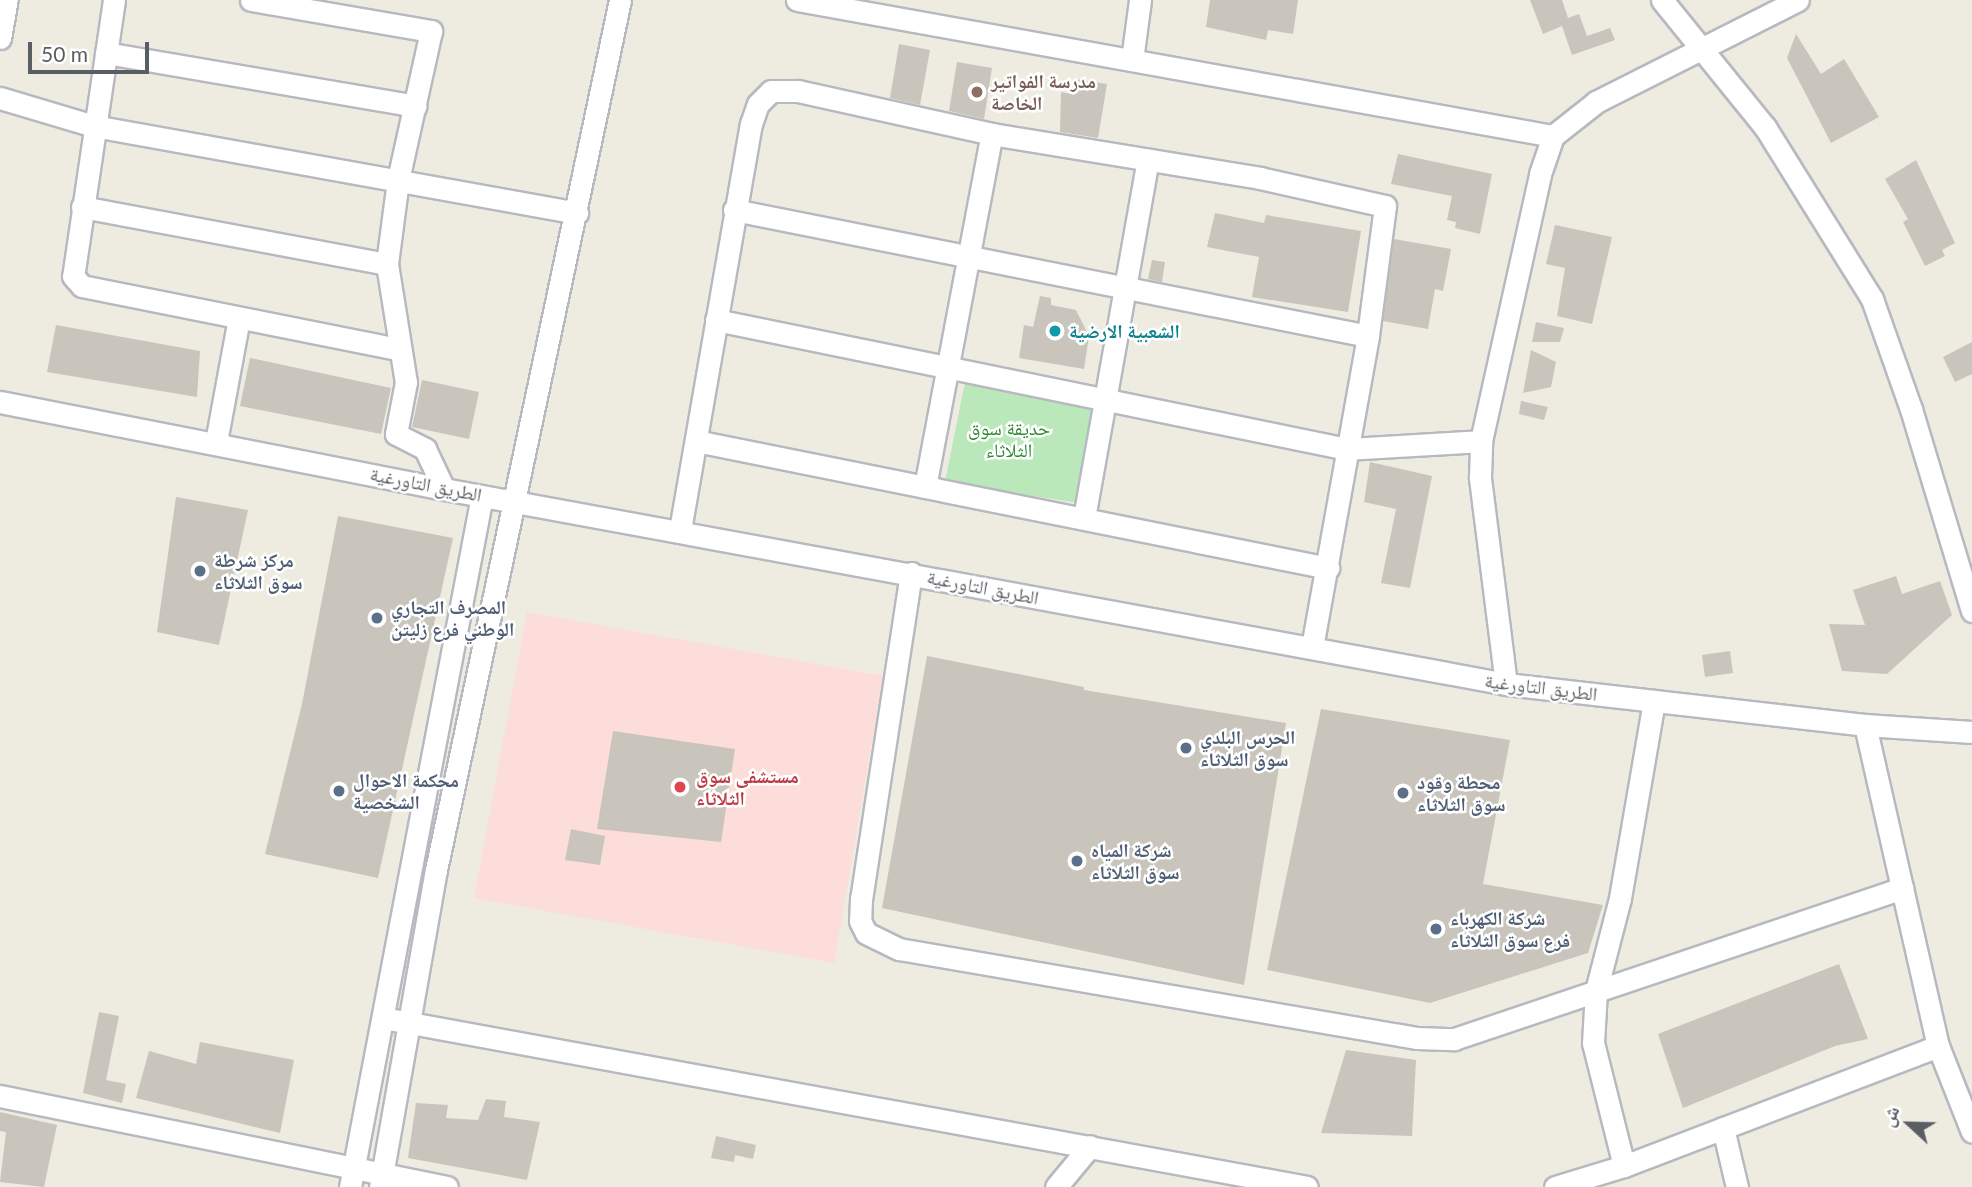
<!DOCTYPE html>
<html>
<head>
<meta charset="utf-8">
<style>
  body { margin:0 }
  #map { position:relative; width:1972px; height:1187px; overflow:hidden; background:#eeebe0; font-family:Lato,"Noto Naskh Arabic",sans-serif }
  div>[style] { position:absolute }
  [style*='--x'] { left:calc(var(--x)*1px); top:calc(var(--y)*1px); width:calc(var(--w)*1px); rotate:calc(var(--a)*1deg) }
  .medical>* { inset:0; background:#fdddda }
  .green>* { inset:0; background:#bae8ba }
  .building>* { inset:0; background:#c9c5bd }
  .roads { filter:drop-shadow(2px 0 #b6b9bf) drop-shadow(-2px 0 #b6b9bf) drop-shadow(0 2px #b6b9bf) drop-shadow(0 -2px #b6b9bf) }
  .minor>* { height:21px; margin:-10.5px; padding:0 10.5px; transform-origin:10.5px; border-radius:10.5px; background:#fff }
  .dots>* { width:19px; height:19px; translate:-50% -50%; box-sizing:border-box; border:4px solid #fff; border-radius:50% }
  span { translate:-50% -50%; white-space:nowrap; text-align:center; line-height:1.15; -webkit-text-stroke:5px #fff; paint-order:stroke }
  .education-label { font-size:19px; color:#785e54; font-weight:700 }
  .left { translate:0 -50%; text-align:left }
  .culture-label { font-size:19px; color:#0d838f; font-weight:700 }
  .park-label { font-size:19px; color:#2d8730 }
  .street-label { font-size:19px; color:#595e63 }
  .service-label { font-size:19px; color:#4e5e75; font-weight:700 }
  .health-label { font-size:19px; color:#be3a42; font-weight:700 }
  .north { position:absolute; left:1874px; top:1089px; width:70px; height:70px; -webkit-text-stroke:5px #fff; paint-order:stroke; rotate:292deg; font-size:19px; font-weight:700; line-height:28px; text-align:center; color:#595e63 }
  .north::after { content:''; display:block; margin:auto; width:24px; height:32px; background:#595e63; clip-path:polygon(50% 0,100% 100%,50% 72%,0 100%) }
  .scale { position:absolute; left:28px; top:42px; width:121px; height:32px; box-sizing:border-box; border:4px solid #595e63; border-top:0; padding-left:9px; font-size:21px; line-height:24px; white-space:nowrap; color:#595e63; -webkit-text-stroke:5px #fff; paint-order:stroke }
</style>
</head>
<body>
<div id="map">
  <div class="medical">
    <i style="clip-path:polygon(527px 612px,883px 676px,834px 963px,474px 898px)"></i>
  </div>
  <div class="green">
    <i style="clip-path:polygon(966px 377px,1101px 403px,1079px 503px,945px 482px)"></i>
  </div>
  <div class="building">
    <i style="clip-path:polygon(1210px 0,1298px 0,1293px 34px,1268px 30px,1266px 40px,1206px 27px)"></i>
    <i style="clip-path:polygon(1530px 0,1562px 0,1568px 18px,1579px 14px,1587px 36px,1610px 28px,1615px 40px,1572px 55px,1562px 26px,1543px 34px)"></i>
    <i style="clip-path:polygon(1796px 34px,1821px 74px,1844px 59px,1879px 117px,1831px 143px,1787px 58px)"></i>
    <i style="clip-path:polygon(899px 44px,930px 50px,920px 105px,890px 98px)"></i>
    <i style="clip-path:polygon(957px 62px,992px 68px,984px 119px,949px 111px)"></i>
    <i style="clip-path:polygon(1074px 79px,1107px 84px,1098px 138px,1060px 132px,1061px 92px,1071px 94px)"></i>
    <i style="clip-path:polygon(1398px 154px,1492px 174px,1480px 234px,1455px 228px,1456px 222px,1447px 220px,1452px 196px,1391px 184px)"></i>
    <i style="clip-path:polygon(1916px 160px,1955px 243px,1942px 250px,1945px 256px,1925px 266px,1903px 222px,1908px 219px,1885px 179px)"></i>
    <i style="clip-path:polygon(1215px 213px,1264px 223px,1266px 215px,1361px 231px,1348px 312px,1252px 297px,1259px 257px,1207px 247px)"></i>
    <i style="clip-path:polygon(1555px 225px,1612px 237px,1592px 324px,1557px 316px,1565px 268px,1546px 264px)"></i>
    <i style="clip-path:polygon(1394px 239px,1451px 249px,1443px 291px,1435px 289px,1428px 329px,1383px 321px)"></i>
    <i style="clip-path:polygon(1152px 260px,1165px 262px,1162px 282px,1148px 279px)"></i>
    <i style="clip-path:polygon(1040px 296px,1051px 298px,1051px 305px,1076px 310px,1089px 336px,1084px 369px,1019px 358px,1024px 325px,1033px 327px)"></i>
    <i style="clip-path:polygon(1536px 322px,1564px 328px,1560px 342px,1532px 342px)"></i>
    <i style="clip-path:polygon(56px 325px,200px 351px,197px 397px,47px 372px)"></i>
    <i style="clip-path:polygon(1972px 342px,1972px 374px,1955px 382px,1943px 357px)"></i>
    <i style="clip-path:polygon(1531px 350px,1556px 362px,1551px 387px,1523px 393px)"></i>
    <i style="clip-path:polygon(250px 358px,391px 388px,381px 434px,240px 406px)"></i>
    <i style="clip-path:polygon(422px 380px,479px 392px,469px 439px,412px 427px)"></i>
    <i style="clip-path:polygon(1521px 401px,1548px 407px,1544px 420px,1519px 414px)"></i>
    <i style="clip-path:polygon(1370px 462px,1432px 476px,1410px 588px,1381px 583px,1396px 509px,1364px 502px)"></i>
    <i style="clip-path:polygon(176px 497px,248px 510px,219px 645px,157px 632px)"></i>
    <i style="clip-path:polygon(338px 516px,453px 538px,378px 878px,265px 854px,302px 704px)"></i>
    <i style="clip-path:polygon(1896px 576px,1902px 594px,1940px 581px,1952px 615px,1887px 674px,1842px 671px,1829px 624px,1865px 625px,1853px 590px)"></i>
    <i style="clip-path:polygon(1730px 651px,1733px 673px,1705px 677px,1702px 655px)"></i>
    <i style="clip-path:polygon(927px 656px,1084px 687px,1084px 690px,1286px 723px,1244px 985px,882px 908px)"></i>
    <i style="clip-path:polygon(1321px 709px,1510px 740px,1483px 884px,1603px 905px,1588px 953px,1430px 1003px,1267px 970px)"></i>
    <i style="clip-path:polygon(613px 731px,735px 749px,721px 842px,597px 829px)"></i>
    <i style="clip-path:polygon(571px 829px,605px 836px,600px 865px,565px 860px)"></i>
    <i style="clip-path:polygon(1839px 964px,1868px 1039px,1835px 1046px,1683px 1108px,1658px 1034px)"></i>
    <i style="clip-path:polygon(99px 1012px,119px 1016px,106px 1080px,126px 1084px,122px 1103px,83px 1093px)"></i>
    <i style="clip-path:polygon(200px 1042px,294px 1060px,280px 1133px,136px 1098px,149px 1051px,196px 1064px)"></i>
    <i style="clip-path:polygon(1346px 1050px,1416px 1060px,1412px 1136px,1321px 1133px)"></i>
    <i style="clip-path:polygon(486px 1099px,506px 1101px,504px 1117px,540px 1122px,527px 1180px,408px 1158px,416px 1103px,448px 1105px,446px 1118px,478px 1120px)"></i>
    <i style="clip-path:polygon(0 1112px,57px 1125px,44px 1187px,0 1182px,6px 1132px,0 1131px)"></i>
    <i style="clip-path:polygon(716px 1136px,756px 1145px,753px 1159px,735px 1155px,734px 1162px,711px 1158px)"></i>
  </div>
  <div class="roads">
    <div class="minor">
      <i style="--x:114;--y:0;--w:279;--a:98.4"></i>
      <i style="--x:73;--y:276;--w:13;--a:48"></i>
      <i style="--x:82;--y:286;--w:322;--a:11.3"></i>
      <i style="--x:251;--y:0;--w:183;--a:9.8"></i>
      <i style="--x:431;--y:31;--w:153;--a:102.5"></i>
      <i style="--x:398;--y:180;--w:85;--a:97.5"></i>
      <i style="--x:387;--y:264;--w:120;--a:80.9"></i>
      <i style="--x:406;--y:382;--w:53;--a:100.9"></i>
      <i style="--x:396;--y:434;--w:33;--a:27"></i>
      <i style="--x:425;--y:449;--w:44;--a:64.6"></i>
      <i style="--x:797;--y:0;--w:768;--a:10.2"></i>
      <i style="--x:1662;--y:0;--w:164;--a:51"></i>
      <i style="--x:1765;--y:127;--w:203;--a:58.1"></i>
      <i style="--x:1872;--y:299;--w:117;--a:70.5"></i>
      <i style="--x:1911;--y:409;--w:211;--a:73.2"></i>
      <i style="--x:0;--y:38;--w:39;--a:-80"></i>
      <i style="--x:106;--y:53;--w:314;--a:9.7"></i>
      <i style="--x:1132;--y:60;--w:61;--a:-82.4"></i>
      <i style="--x:0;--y:98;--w:98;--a:16.6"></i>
      <i style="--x:94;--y:126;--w:491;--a:10.2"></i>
      <i style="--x:82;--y:207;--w:310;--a:10.6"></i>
      <i style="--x:734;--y:210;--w:646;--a:11.24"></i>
      <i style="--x:716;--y:320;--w:644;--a:11.55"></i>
      <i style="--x:1347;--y:449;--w:134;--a:-3.4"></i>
      <i style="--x:0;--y:402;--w:452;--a:11.1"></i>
      <i style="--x:444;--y:489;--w:1080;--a:10.4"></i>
      <i style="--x:1506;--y:684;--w:361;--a:6.5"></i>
      <i style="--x:1865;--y:725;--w:107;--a:3.7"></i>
      <i style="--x:696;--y:441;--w:645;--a:11.36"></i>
      <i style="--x:216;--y:442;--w:126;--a:-79.5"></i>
      <i style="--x:925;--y:487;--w:359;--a:-79.3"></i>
      <i style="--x:1084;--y:518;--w:364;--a:-79.9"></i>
      <i style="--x:680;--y:530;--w:412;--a:-80.1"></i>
      <i style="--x:751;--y:124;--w:21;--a:-71"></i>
      <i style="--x:758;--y:104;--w:18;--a:-45"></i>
      <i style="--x:771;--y:91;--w:27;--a:0"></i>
      <i style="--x:798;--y:91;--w:199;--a:12.5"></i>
      <i style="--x:992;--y:134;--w:272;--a:9.3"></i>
      <i style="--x:1260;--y:178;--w:128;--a:12.6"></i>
      <i style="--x:1385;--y:206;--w:131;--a:97.5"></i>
      <i style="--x:1368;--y:336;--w:317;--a:100.2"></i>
      <i style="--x:911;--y:573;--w:329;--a:98.7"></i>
      <i style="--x:861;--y:898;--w:23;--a:92"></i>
      <i style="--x:860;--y:921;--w:13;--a:63"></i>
      <i style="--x:866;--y:933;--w:37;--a:26"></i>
      <i style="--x:899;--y:949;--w:526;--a:9.75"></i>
      <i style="--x:1417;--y:1038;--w:37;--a:2"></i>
      <i style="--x:1454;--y:1039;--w:473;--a:-18.6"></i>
      <i style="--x:1506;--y:684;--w:209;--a:-97.2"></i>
      <i style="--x:1480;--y:477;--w:36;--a:-88"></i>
      <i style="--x:1481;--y:441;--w:273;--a:-77.5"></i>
      <i style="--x:1540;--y:174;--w:40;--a:-71.1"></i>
      <i style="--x:1553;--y:136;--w:55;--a:-38.3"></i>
      <i style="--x:1596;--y:102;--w:226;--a:-26.8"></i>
      <i style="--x:1865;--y:725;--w:329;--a:77.2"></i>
      <i style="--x:1938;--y:1046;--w:92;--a:68.4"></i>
      <i style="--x:383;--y:1018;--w:939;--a:10.36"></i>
      <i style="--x:0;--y:1096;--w:456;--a:11.5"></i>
      <i style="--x:1723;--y:1128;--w:61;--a:76.7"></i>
      <i style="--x:1624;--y:1166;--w:127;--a:-104.1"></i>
      <i style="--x:1593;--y:1043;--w:52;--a:-86.7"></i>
      <i style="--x:1596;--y:991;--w:96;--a:-75.5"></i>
      <i style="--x:1620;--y:898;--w:200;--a:-80.2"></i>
      <i style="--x:350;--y:1187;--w:703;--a:-79.19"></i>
      <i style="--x:380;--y:1187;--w:322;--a:-80"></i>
      <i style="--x:436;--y:870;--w:889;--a:-78.06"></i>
      <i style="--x:1056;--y:1187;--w:53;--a:-50.3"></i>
      <i style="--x:1555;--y:1187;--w:72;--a:-16.9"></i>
      <i style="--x:1624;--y:1166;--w:336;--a:-20.9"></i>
    </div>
  </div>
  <div class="dots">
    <i style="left:977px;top:92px;background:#8d6e63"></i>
    <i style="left:1055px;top:331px;background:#0f9aa8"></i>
    <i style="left:200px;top:571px;background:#5c6f8a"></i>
    <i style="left:377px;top:618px;background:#5c6f8a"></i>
    <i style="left:1186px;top:748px;background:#5c6f8a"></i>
    <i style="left:680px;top:787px;background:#e0444e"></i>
    <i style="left:339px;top:791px;background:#5c6f8a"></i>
    <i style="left:1403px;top:793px;background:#5c6f8a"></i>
    <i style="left:1077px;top:861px;background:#5c6f8a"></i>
    <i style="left:1436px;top:929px;background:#5c6f8a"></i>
  </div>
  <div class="education-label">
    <span class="left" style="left:991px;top:92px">مدرسة الفواتير<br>الخاصة</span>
  </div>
  <div class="culture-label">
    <span class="left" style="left:1069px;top:331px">الشعبية الارضية</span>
  </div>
  <div class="park-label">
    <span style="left:1009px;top:439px">حديقة سوق<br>الثلاثاء</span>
  </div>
  <div class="street-label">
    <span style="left:426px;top:484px;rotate:11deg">الطريق التاورغية</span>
    <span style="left:983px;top:587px;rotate:11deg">الطريق التاورغية</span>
    <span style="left:1541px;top:687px;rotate:7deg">الطريق التاورغية</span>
  </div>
  <div class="service-label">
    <span class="left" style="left:214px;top:571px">مركز شرطة<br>سوق الثلاثاء</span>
    <span class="left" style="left:391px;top:618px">المصرف التجاري<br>الوطني فرع زليتن</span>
    <span class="left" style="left:1200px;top:748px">الحرس البلدي<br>سوق الثلاثاء</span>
    <span class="left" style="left:353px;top:791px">محكمة الاحوال<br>الشخصية</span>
    <span class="left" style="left:1417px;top:793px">محطة وقود<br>سوق الثلاثاء</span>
    <span class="left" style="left:1091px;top:861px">شركة المياه<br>سوق الثلاثاء</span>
    <span class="left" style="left:1450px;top:929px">شركة الكهرباء<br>فرع سوق الثلاثاء</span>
  </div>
  <div class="health-label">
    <span class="left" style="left:696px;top:787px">مستشفى سوق<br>الثلاثاء</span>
  </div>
  <div class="north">ش</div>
  <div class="scale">50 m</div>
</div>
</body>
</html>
